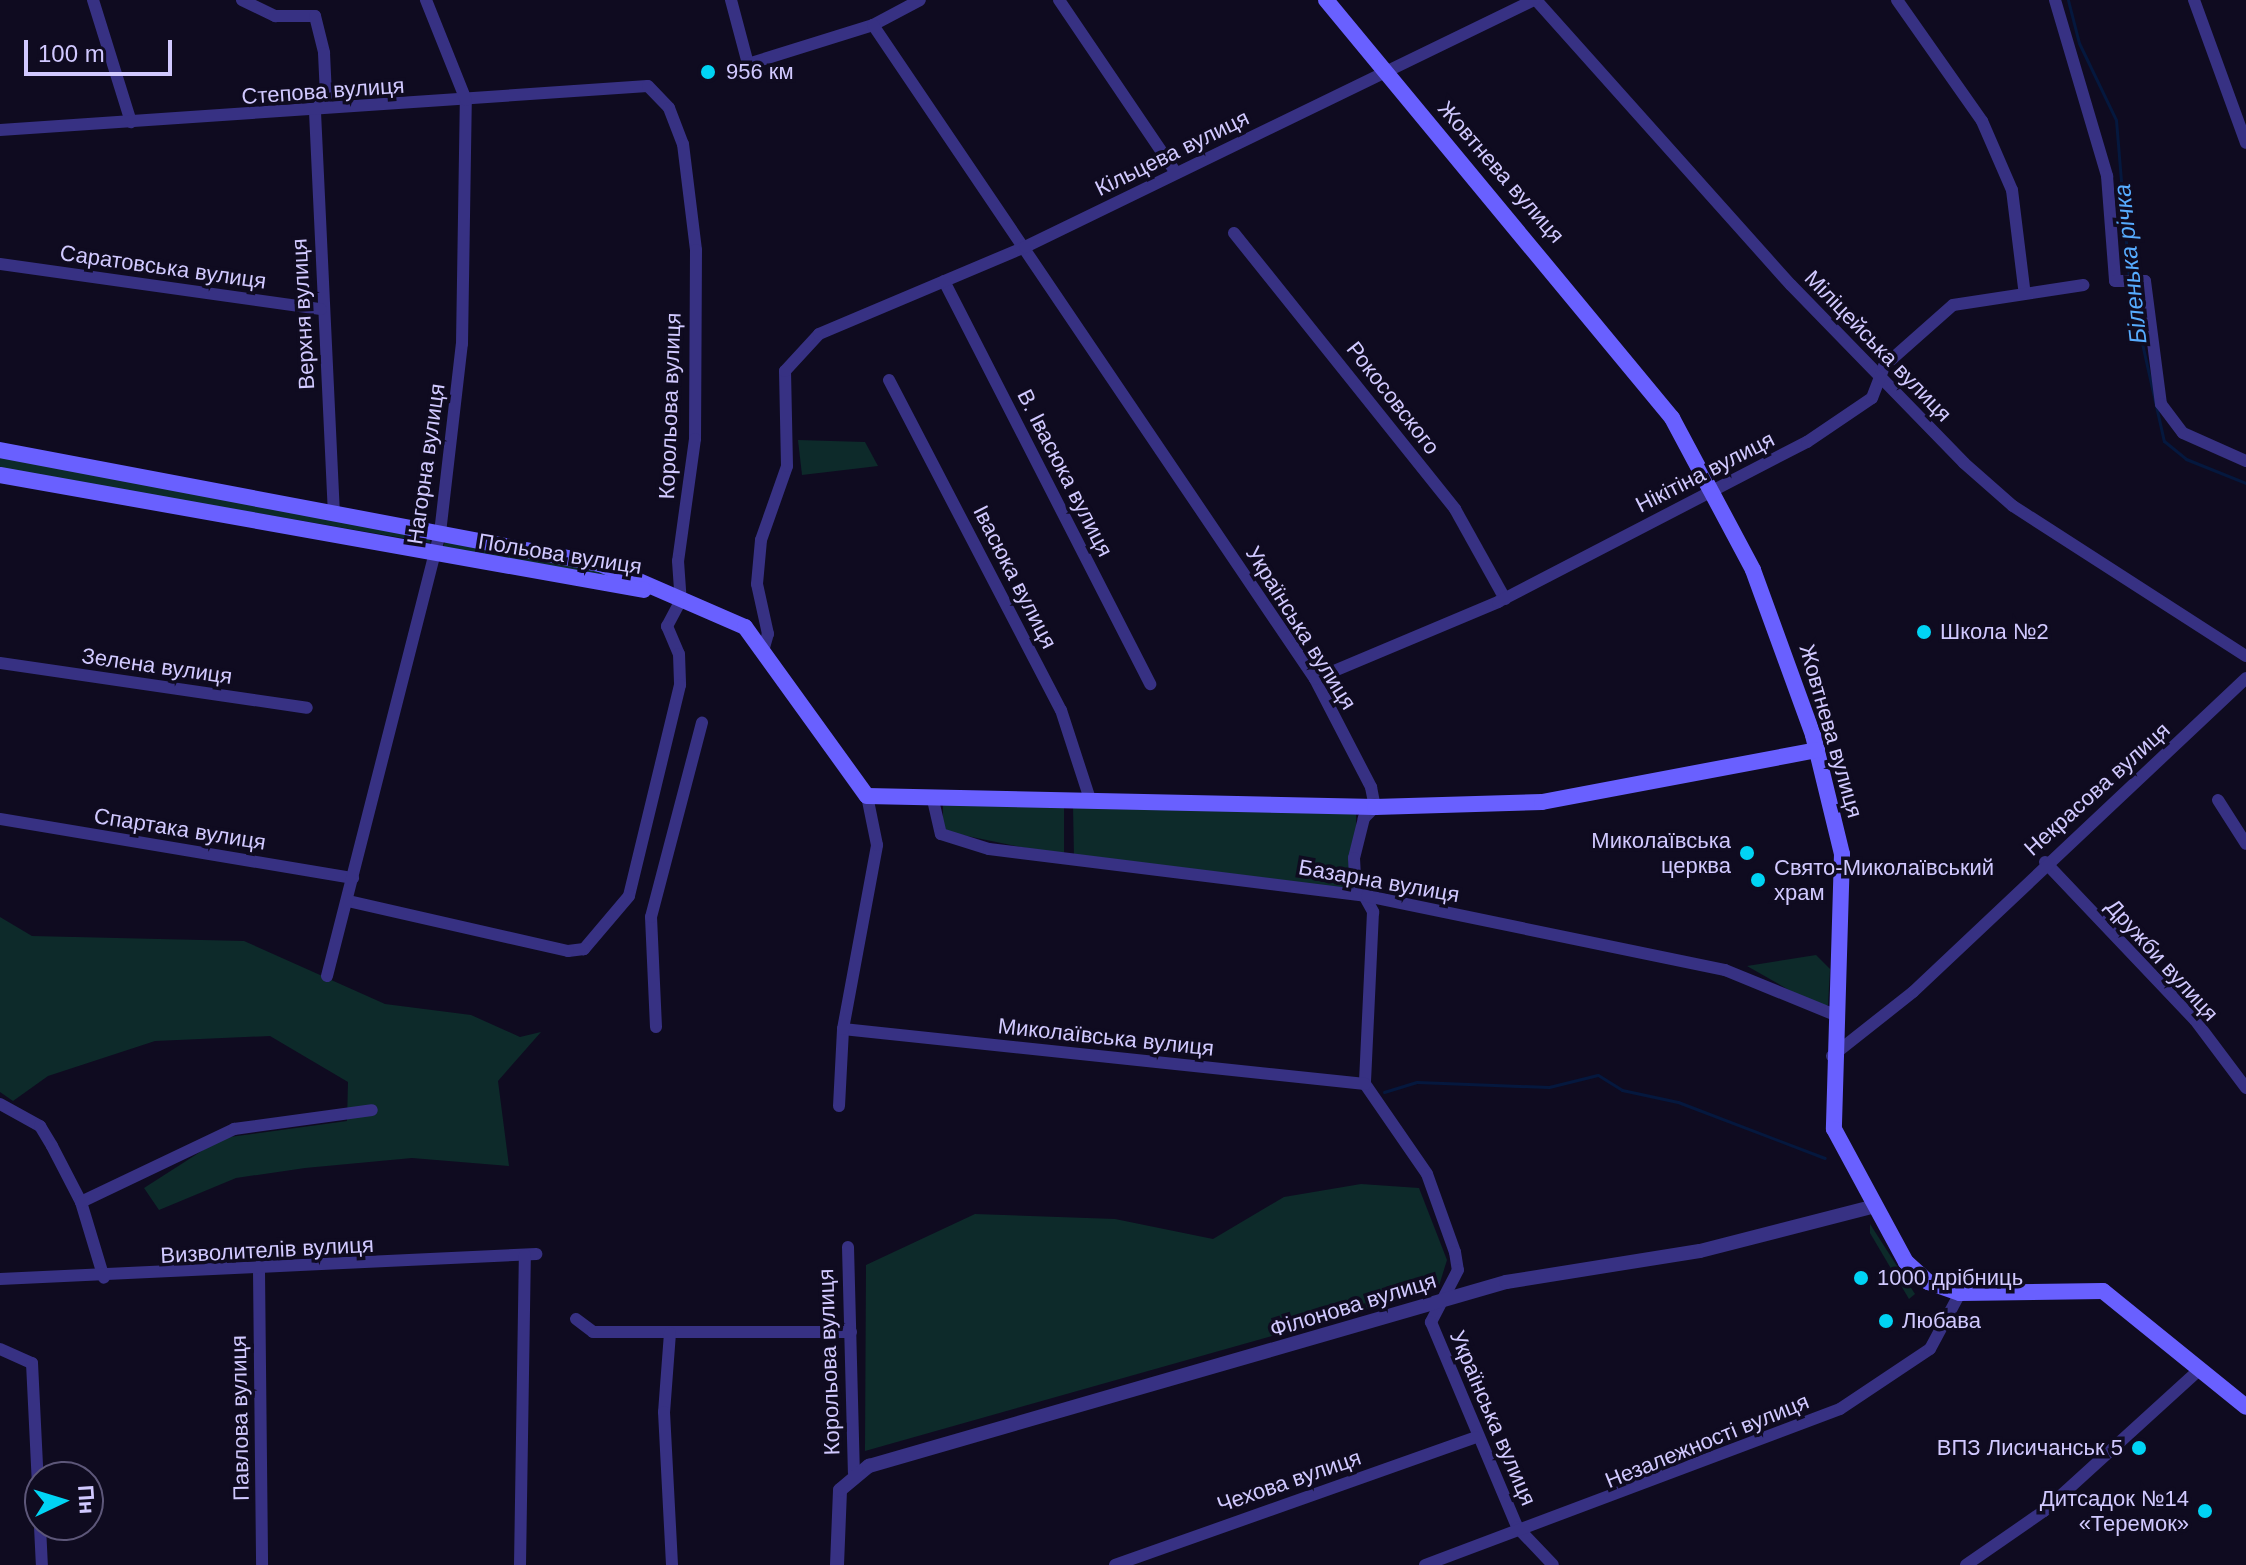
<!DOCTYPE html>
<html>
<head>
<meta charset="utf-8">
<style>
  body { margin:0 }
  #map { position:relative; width:2246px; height:1565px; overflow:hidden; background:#0f0b20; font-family:Helvetica,sans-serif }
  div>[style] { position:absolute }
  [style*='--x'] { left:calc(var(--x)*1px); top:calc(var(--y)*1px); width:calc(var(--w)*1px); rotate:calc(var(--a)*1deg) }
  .green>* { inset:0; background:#0d2a2a }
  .stream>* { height:3px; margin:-1.5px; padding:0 1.5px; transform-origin:1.5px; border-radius:1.5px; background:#05183e }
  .minor>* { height:12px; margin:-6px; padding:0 6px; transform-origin:6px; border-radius:6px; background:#373183 }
  .tertiary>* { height:14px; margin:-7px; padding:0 7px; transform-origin:7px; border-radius:7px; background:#373183 }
  .secondary>* { height:16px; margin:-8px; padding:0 8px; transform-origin:8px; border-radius:8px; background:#6960ff }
  .dots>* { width:22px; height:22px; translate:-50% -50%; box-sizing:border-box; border:4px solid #0f0b20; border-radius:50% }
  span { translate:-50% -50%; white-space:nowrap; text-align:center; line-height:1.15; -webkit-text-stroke:7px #0f0b20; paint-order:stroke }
  .poi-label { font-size:22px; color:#d1c9ff }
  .left { translate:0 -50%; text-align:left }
  .right { translate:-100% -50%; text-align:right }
  .street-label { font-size:22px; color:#d1c9ff }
  .water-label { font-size:24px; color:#57acff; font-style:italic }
  .north { position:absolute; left:24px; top:1461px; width:80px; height:80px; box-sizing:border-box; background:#0f0b20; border:2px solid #5d5779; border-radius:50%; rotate:86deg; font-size:22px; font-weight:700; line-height:32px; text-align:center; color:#d1c9ff }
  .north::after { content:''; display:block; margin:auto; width:28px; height:36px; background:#00d4f4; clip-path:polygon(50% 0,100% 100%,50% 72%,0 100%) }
  .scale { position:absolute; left:24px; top:40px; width:148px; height:36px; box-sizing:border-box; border:4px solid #d1c9ff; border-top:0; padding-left:10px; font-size:24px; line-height:28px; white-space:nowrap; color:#d1c9ff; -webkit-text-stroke:6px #0f0b20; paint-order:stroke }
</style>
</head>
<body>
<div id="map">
  <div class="green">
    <i style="clip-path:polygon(798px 440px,865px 442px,878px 466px,802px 475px)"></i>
    <i style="clip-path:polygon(0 455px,428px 537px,431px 543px,0 469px)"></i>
    <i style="clip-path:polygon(445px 542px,596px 568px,608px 577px,443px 547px)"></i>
    <i style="clip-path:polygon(943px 804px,1064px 805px,1064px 856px,943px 831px)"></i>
    <i style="clip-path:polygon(1073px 805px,1356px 814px,1356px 891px,1074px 857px)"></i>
    <i style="clip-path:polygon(0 917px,32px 936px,244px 941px,385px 1004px,471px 1015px,520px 1037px,541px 1032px,498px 1081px,509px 1166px,412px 1158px,305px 1168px,236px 1178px,159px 1210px,144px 1188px,222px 1138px,347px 1121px,348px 1082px,270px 1036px,155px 1041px,48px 1076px,13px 1101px,0 1092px)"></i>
    <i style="clip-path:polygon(1816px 955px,1830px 969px,1828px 1005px,1819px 1007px,1747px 966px)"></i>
    <i style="clip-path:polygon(1361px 1184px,1419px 1188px,1447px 1260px,1438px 1289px,865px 1451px,866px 1265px,975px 1214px,1115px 1219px,1213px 1239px,1284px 1197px)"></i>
    <i style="clip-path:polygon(1870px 1224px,1915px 1294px,1909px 1299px,1870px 1233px)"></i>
  </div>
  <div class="stream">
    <i style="--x:2068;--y:0;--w:44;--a:75.7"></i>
    <i style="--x:2079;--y:43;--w:85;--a:64.3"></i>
    <i style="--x:2116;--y:120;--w:159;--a:85.3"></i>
    <i style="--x:2129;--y:285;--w:160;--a:77.4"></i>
    <i style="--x:2164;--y:441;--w:28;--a:39"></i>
    <i style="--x:2186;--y:459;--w:65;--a:21.8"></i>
    <i style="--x:1384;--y:1092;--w:34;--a:-17"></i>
    <i style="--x:1417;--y:1082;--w:132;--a:2.2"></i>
    <i style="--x:1549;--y:1087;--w:50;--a:-13.8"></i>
    <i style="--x:1598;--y:1075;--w:28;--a:32"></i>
    <i style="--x:1622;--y:1090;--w:57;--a:12.1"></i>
    <i style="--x:1678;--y:1102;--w:157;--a:20.9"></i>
  </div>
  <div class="minor">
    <i style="--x:93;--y:0;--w:128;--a:72.7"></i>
    <i style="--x:242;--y:0;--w:37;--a:26"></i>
    <i style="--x:275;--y:16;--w:40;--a:0"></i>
    <i style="--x:315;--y:16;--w:38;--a:76"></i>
    <i style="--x:324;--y:53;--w:43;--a:87.3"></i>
    <i style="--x:326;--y:96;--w:19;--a:125"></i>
    <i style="--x:315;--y:112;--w:401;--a:87.3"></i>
    <i style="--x:731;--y:0;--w:66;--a:75.1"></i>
    <i style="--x:748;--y:64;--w:131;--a:-17.3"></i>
    <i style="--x:873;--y:25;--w:53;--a:-28"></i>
    <i style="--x:1059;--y:0;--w:209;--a:55.9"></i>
    <i style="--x:1536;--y:0;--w:382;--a:48.2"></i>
    <i style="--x:1791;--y:285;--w:248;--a:45.8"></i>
    <i style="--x:1964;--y:463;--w:65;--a:41.3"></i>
    <i style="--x:2013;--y:506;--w:277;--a:32.8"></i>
    <i style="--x:1897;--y:0;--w:148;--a:54.9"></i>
    <i style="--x:1982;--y:121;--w:75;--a:66.5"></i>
    <i style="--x:2012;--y:190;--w:99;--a:83"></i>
    <i style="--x:2055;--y:0;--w:184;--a:73.5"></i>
    <i style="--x:2107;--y:176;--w:105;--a:85.6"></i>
    <i style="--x:2115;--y:281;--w:30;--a:0"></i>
    <i style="--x:2145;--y:281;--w:124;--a:82.6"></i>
    <i style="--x:2161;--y:404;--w:36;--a:53"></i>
    <i style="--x:2183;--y:433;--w:69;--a:24"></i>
    <i style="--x:2194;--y:0;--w:152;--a:70"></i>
    <i style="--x:873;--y:25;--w:789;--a:55.95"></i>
    <i style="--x:1315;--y:679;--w:122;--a:62.6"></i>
    <i style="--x:1371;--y:787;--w:20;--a:79"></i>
    <i style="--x:1375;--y:807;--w:16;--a:135"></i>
    <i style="--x:1364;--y:818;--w:41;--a:104"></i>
    <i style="--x:1354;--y:858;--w:21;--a:87"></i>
    <i style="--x:1355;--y:879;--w:38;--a:61"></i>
    <i style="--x:1373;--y:912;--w:172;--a:92.7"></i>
    <i style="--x:1365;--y:1084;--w:109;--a:55.4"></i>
    <i style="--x:1427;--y:1174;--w:83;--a:70.3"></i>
    <i style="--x:1455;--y:1252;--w:18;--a:81"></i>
    <i style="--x:1458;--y:1270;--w:59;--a:117.4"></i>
    <i style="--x:1431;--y:1322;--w:222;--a:67.2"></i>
    <i style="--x:1517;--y:1527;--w:52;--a:46.5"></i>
    <i style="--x:0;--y:130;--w:649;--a:-3.88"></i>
    <i style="--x:648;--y:86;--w:30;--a:46"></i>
    <i style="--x:669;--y:108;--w:39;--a:69"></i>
    <i style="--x:683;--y:144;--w:107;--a:83"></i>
    <i style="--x:696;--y:250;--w:189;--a:90.3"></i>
    <i style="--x:695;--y:439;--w:123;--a:97.9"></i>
    <i style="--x:678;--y:561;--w:39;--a:86"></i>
    <i style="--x:681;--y:600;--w:30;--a:118"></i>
    <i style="--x:667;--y:626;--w:30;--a:67"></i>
    <i style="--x:679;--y:654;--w:31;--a:88"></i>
    <i style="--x:680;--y:685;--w:217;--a:103.6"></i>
    <i style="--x:629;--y:896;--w:70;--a:130.3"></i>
    <i style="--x:584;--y:949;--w:16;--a:173"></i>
    <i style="--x:568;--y:951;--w:226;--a:-167.2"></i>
    <i style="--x:1234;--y:233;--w:354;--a:51.3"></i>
    <i style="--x:1455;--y:509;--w:103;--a:60.9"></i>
    <i style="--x:0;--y:264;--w:324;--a:8"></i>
    <i style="--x:944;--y:281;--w:453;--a:62.9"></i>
    <i style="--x:889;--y:380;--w:372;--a:62.5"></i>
    <i style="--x:1061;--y:710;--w:94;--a:72"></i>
    <i style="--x:763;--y:651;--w:18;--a:-74"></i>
    <i style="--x:768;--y:634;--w:51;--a:-102.4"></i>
    <i style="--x:757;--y:584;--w:44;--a:-84.8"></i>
    <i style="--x:761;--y:540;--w:78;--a:-70.6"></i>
    <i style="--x:787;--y:466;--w:95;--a:-91.2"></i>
    <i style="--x:785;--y:371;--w:50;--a:-47.4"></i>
    <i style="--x:819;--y:334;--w:224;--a:-22.9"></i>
    <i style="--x:1025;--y:247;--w:566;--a:-25.89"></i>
    <i style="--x:0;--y:663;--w:310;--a:8.3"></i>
    <i style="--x:1315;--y:679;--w:199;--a:-22.8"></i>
    <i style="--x:1498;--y:602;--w:348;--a:-27.4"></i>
    <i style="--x:1807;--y:442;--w:78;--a:-34.1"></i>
    <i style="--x:1872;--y:398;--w:34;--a:-69"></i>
    <i style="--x:1884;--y:366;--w:92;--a:-41.5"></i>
    <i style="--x:1953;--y:305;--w:132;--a:-8.7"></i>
    <i style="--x:933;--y:800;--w:35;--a:77"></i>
    <i style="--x:941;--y:834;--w:50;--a:17.4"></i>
    <i style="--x:989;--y:849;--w:381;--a:7.1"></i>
    <i style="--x:1367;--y:896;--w:366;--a:11.7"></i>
    <i style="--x:1725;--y:970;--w:119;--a:22.2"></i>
    <i style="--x:2218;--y:800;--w:52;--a:57.5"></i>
    <i style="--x:0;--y:819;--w:358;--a:9.5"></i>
    <i style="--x:2045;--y:862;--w:218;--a:46.5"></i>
    <i style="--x:2195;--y:1020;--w:85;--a:53.1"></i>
    <i style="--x:327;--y:976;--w:457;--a:-75.7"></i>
    <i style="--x:440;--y:533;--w:190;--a:-83.4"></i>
    <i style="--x:462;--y:344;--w:244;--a:-89.1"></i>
    <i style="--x:466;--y:100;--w:108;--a:-111.8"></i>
    <i style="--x:656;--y:1027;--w:110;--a:-92.6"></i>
    <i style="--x:651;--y:917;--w:201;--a:-75.3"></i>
    <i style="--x:843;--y:1029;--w:525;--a:6.01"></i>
    <i style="--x:1832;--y:1056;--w:103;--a:-38.3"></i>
    <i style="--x:1913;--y:992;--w:458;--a:-43.3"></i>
    <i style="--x:0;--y:1104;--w:46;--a:28.8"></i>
    <i style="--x:40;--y:1126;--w:23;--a:59"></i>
    <i style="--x:52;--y:1146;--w:63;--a:62.6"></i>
    <i style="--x:81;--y:1202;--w:79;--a:73.2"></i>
    <i style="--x:839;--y:1106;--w:77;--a:-87"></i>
    <i style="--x:843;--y:1029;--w:187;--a:-79.5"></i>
    <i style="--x:877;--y:845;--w:50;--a:-101.5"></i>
    <i style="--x:81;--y:1202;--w:170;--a:-25.5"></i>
    <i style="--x:234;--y:1129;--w:139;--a:-7.8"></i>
    <i style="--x:848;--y:1247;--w:226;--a:88.5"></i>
    <i style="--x:259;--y:1271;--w:294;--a:89.4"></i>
    <i style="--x:0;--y:1279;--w:537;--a:-2.67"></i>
    <i style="--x:576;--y:1319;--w:21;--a:37"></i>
    <i style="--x:593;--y:1332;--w:258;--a:0"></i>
    <i style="--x:670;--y:1333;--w:79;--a:94.3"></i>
    <i style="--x:664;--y:1412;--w:153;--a:87"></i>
    <i style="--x:0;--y:1349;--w:35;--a:24"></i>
    <i style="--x:32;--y:1363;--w:202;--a:87.2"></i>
    <i style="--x:520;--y:1565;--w:310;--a:-89.1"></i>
    <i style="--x:1115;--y:1565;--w:383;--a:-19.5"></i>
    <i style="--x:1425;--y:1565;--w:443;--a:-20.6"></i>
    <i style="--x:1840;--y:1409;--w:108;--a:-33.7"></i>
    <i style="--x:1930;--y:1349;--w:64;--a:-61.8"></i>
    <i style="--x:1966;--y:1565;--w:95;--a:-34.7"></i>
    <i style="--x:2044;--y:1511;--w:211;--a:-42.3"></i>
  </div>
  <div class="tertiary">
    <i style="--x:837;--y:1565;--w:75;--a:-87.7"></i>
    <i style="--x:840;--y:1490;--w:38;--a:-40"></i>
    <i style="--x:869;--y:1466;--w:663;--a:-16.11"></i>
    <i style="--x:1506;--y:1282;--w:196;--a:-9.1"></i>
    <i style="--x:1700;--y:1251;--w:177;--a:-14.4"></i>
  </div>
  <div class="secondary">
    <i style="--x:1326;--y:0;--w:543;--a:50.38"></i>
    <i style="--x:1672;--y:418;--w:172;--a:61.9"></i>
    <i style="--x:1753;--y:570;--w:176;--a:70"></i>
    <i style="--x:1813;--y:735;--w:122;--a:76.3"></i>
    <i style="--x:1842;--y:854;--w:275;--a:91.7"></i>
    <i style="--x:1834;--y:1129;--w:151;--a:61.6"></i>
    <i style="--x:1906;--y:1262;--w:30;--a:42"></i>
    <i style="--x:1928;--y:1282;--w:34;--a:19"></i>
    <i style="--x:1960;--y:1293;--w:143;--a:-0.8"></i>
    <i style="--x:2103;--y:1291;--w:184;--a:39"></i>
    <i style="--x:0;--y:450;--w:611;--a:10.76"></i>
    <i style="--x:600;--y:564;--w:158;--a:23.5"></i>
    <i style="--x:745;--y:627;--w:208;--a:54.2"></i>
    <i style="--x:867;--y:796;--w:508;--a:1.24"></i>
    <i style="--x:1375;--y:807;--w:167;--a:-1.7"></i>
    <i style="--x:1542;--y:802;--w:280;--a:-10.7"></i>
    <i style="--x:0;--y:475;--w:654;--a:10.12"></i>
  </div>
  <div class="dots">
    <i style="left:708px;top:72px;background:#00d4f4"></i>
    <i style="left:1924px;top:632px;background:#00d4f4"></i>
    <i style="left:1747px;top:853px;background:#00d4f4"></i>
    <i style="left:1758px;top:880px;background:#00d4f4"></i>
    <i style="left:1861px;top:1278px;background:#00d4f4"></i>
    <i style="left:1886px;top:1321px;background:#00d4f4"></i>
    <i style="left:2139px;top:1448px;background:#00d4f4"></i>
    <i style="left:2205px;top:1511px;background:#00d4f4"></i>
  </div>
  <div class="poi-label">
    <span class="left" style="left:726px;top:72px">956 км</span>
    <span class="left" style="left:1940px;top:632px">Школа №2</span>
    <span class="right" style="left:1731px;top:853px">Миколаївська<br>церква</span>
    <span class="left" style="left:1774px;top:880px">Свято-Миколаївський<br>храм</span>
    <span class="left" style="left:1877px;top:1278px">1000 дрібниць</span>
    <span class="left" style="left:1902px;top:1321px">Любава</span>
    <span class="right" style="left:2123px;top:1448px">ВПЗ Лисичанськ 5</span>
    <span class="right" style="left:2189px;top:1511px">Дитсадок №14<br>«Теремок»</span>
  </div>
  <div class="street-label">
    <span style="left:323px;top:91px;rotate:-4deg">Степова вулиця</span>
    <span style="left:1172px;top:153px;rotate:-26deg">Кільцева вулиця</span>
    <span style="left:1501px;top:172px;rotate:49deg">Жовтнева вулиця</span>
    <span style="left:163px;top:267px;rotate:8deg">Саратовська вулиця</span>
    <span style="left:303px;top:314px;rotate:-93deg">Верхня вулиця</span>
    <span style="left:1878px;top:346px;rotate:46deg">Міліцейська вулиця</span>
    <span style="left:1393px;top:398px;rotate:52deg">Рокосовского</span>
    <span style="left:670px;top:406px;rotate:-88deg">Корольова вулиця</span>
    <span style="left:426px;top:464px;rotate:-82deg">Нагорна вулиця</span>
    <span style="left:1705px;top:472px;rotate:-27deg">Нікітіна вулиця</span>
    <span style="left:1065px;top:473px;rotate:63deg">В. Івасюка вулиця</span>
    <span style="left:560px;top:554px;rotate:9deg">Польова вулиця</span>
    <span style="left:1015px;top:577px;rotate:63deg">Івасюка вулиця</span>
    <span style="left:1301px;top:628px;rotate:58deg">Українська вулиця</span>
    <span style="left:157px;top:666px;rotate:8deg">Зелена вулиця</span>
    <span style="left:1831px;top:731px;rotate:74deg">Жовтнева вулиця</span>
    <span style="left:2097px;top:789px;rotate:-42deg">Некрасова вулиця</span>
    <span style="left:180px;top:829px;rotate:9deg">Спартака вулиця</span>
    <span style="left:1379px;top:881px;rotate:10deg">Базарна вулиця</span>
    <span style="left:2162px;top:960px;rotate:48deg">Дружби вулиця</span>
    <span style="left:1106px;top:1037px;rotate:6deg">Миколаївська вулиця</span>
    <span style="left:267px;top:1250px;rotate:-3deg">Визволителів вулиця</span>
    <span style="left:1353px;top:1305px;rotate:-17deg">Філонова вулиця</span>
    <span style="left:829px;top:1362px;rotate:-92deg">Корольова вулиця</span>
    <span style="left:240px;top:1418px;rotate:-91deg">Павлова вулиця</span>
    <span style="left:1493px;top:1418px;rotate:67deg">Українська вулиця</span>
    <span style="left:1707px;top:1441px;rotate:-22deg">Незалежності вулиця</span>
    <span style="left:1289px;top:1481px;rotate:-19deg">Чехова вулиця</span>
  </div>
  <div class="water-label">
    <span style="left:2130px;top:264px;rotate:-96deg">Біленька річка</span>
  </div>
  <div class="north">Пн</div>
  <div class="scale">100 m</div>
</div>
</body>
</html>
